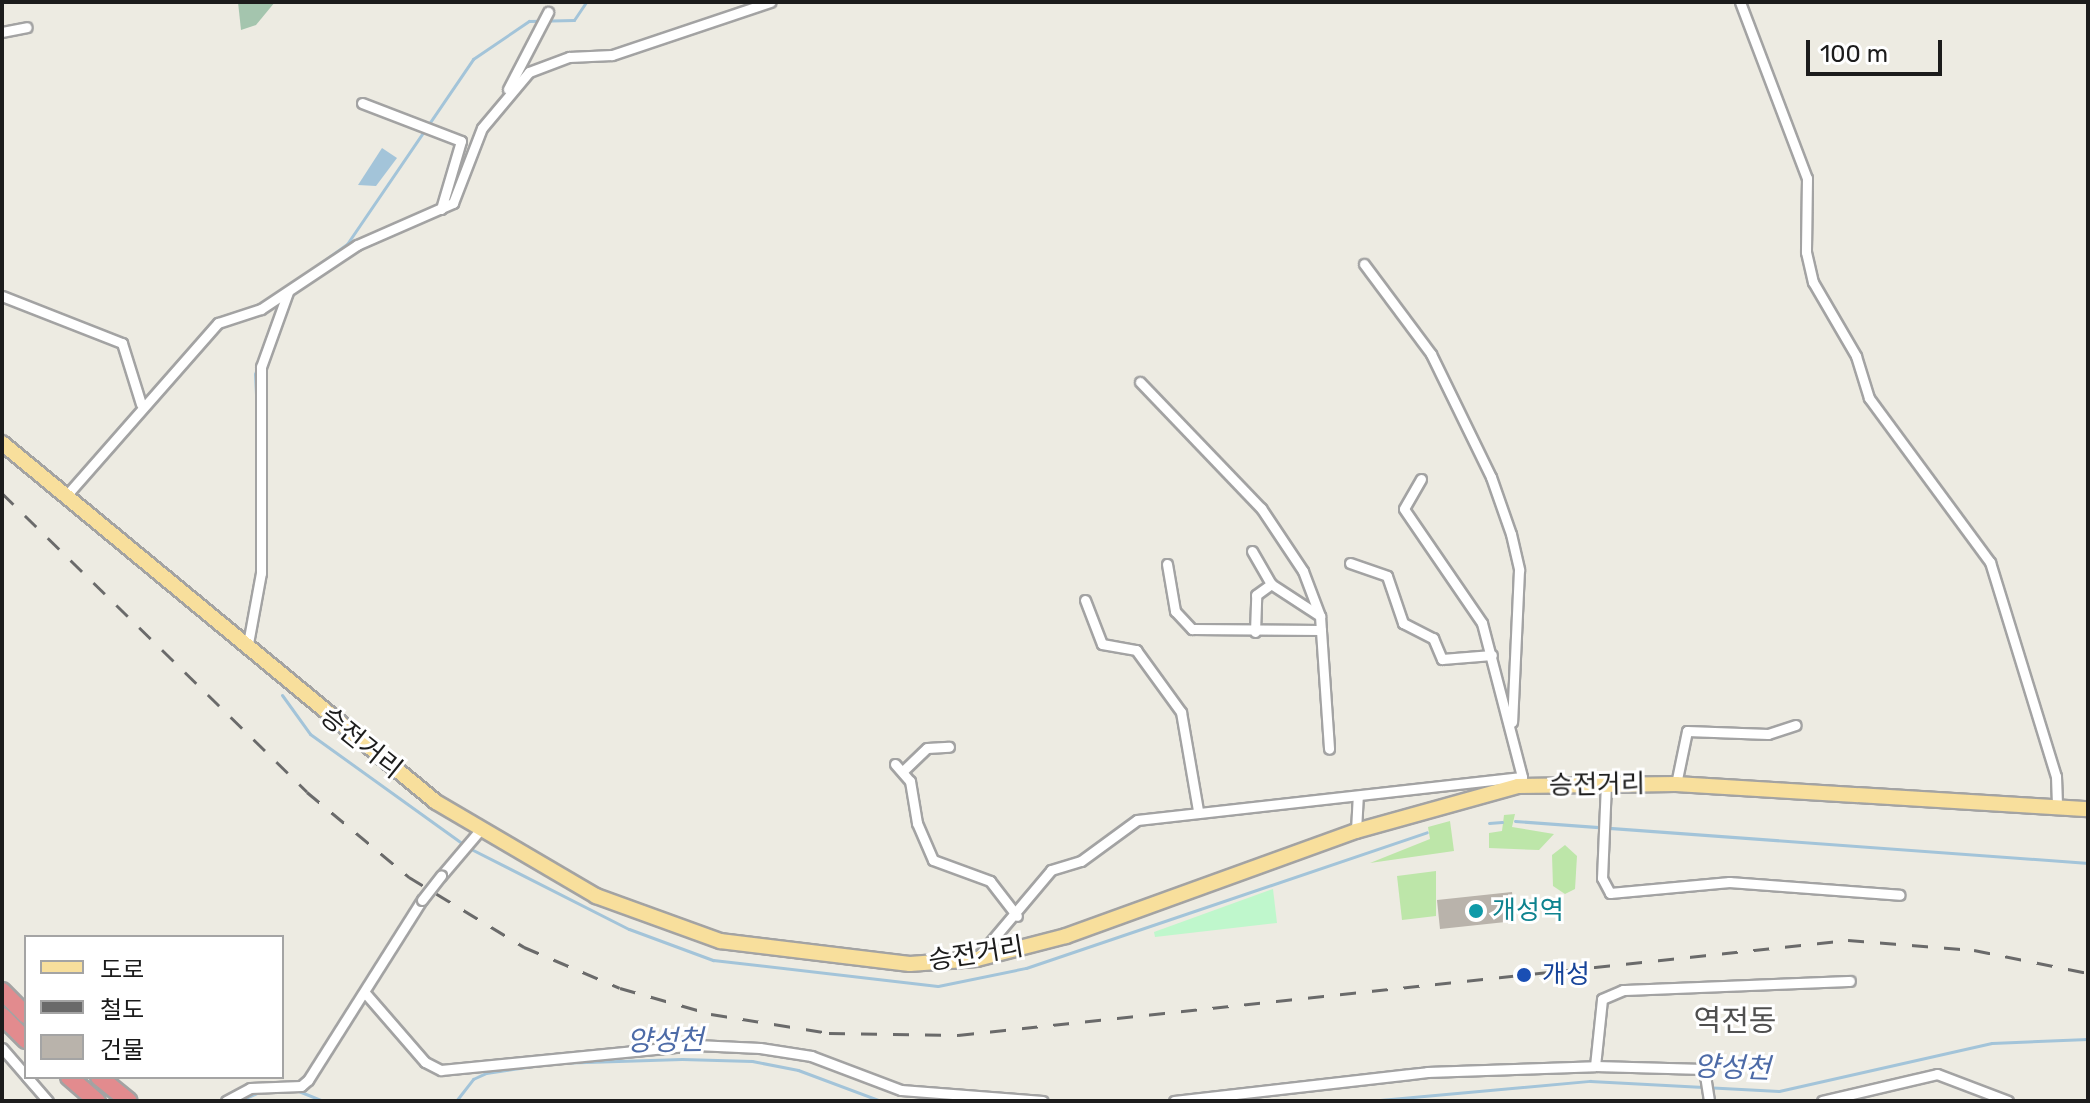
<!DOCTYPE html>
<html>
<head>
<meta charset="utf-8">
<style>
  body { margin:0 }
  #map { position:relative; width:2090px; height:1103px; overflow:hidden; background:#edebe2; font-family:Rubik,"Noto Sans KR",sans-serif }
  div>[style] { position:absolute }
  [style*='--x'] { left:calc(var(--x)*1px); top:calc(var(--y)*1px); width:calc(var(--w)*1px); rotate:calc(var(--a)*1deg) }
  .grass>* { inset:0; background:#bde6a9 }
  .cemetery>* { inset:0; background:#a4c5ae }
  .park>* { inset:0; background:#bff7cc }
  .water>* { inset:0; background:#a3c4d9 }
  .stream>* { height:3px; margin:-1.5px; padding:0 1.5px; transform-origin:1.5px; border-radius:1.5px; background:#a3c4d9 }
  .building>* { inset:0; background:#b9b3ab }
  .roads { filter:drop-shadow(2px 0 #a3a3a3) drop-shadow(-2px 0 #a3a3a3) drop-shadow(0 2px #a3a3a3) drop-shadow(0 -2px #a3a3a3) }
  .minor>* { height:9px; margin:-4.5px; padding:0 4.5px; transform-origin:4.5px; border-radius:4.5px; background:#fff }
  .primary>* { height:14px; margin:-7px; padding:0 7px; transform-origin:7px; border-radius:7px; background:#f8df9c }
  .motorway>* { height:16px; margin:-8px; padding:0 8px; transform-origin:8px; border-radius:8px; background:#e28b8e }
  .rail>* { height:3px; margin-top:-1.5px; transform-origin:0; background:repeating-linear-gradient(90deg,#6a6a6a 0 16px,transparent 0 32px) }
  .bridges { filter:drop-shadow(2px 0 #a3a3a3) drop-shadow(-2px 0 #a3a3a3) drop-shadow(0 2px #a3a3a3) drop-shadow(0 -2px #a3a3a3) }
  .minor-bridge>* { height:9px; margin:-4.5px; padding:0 4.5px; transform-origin:4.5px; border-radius:4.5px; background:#fff }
  .dots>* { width:22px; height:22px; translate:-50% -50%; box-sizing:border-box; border:4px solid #fff; border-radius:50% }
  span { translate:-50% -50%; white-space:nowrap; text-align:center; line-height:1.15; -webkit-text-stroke:6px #fff; paint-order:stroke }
  .street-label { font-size:26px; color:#1c1c1c }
  .culture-label { font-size:26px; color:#0d838f }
  .left { translate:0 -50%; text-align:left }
  .transit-label { font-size:26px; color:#164399 }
  .water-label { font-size:28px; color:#4d6ba7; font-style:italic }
  .quarter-label { font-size:30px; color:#4f4f4f }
  .frame { position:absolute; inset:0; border:4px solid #1c1c1c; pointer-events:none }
  .legend { position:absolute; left:24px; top:935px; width:260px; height:144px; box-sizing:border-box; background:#fff; border:2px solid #a4a4a4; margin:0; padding:10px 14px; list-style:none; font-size:24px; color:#1c1c1c }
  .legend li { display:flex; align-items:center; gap:16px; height:40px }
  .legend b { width:40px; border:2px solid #a4a4a4 }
  .scale { position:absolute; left:1806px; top:40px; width:136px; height:36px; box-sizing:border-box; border:4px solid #1c1c1c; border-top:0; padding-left:10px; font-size:24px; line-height:28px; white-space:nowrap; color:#1c1c1c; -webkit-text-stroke:6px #fff; paint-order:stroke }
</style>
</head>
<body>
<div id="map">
  <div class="grass">
    <i style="clip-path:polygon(1515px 814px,1512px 827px,1554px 834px,1539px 850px,1489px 848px,1489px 833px,1502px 831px,1504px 815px)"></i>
    <i style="clip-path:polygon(1450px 821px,1454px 851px,1370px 863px,1430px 839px,1428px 827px)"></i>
    <i style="clip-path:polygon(1565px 845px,1577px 856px,1575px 889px,1565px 894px,1553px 886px,1552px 855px)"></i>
    <i style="clip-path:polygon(1436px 871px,1436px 916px,1402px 920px,1397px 876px)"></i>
  </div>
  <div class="cemetery">
    <i style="clip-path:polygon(238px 2px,275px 2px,256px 25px,241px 30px)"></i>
  </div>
  <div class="park">
    <i style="clip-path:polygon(1273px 889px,1277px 923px,1155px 937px,1154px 932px)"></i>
  </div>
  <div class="water">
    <i style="clip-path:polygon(382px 148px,397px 158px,376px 186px,358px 185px)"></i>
  </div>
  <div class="stream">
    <i style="--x:293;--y:283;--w:67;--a:-35.8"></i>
    <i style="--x:347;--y:244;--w:224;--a:-55.7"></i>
    <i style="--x:473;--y:59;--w:68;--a:-34.2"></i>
    <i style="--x:529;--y:21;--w:45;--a:-1.3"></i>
    <i style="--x:574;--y:20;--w:22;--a:-56"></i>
    <i style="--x:257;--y:415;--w:41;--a:-92.8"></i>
    <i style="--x:255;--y:374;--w:52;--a:-71.9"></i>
    <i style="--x:282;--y:695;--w:48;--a:54.3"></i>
    <i style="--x:310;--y:734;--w:188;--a:35.7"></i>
    <i style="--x:1515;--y:821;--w:575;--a:4.19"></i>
    <i style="--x:1489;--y:823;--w:13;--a:-4"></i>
    <i style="--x:469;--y:848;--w:179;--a:26.9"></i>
    <i style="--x:629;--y:929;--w:90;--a:20.3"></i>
    <i style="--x:713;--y:960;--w:226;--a:6.6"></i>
    <i style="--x:938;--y:986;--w:90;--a:-11.6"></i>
    <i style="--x:1026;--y:968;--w:423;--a:-18.7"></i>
    <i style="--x:296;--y:1090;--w:29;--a:22"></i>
    <i style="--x:239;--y:1101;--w:24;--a:-24"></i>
    <i style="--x:456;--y:1101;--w:28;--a:-52"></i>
    <i style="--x:473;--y:1079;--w:14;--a:-25"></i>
    <i style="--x:486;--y:1073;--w:69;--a:-8.4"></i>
    <i style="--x:554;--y:1063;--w:128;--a:-1.8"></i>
    <i style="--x:682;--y:1059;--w:70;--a:1.6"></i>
    <i style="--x:752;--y:1061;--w:47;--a:11.1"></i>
    <i style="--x:798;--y:1070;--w:89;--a:20.5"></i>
    <i style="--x:1369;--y:1101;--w:222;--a:-5.2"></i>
    <i style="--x:1590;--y:1081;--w:189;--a:3"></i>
    <i style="--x:1779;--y:1091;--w:218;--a:-12.7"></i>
    <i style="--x:1992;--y:1043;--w:96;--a:-2.4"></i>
  </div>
  <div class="building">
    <i style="clip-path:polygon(1512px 892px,1515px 921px,1440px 929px,1437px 900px)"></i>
  </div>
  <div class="roads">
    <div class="minor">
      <i style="--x:1740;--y:2;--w:188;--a:69.2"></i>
      <i style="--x:1807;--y:178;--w:74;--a:90.8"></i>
      <i style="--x:1806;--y:252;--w:31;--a:77"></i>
      <i style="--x:1813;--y:282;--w:86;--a:59.8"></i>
      <i style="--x:1856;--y:356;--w:44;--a:72.8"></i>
      <i style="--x:1869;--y:398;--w:204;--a:53.6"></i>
      <i style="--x:1990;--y:562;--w:224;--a:72.9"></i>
      <i style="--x:2056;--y:776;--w:28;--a:88"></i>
      <i style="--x:2;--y:32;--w:25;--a:-11"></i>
      <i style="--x:508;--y:89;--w:87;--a:-62.5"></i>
      <i style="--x:362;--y:103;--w:106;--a:21"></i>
      <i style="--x:461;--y:141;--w:71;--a:106.4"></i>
      <i style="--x:1364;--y:264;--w:112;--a:53.3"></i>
      <i style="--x:1431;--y:354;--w:137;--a:64"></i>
      <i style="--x:1491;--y:477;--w:60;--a:70.7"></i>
      <i style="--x:1511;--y:534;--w:37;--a:77"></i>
      <i style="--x:1519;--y:570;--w:152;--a:92.6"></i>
      <i style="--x:2;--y:296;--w:129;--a:21.4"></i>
      <i style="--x:122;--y:343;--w:64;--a:72.7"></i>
      <i style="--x:1140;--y:382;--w:175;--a:46.2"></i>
      <i style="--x:1261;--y:508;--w:76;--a:56.3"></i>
      <i style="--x:1303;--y:571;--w:48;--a:69.3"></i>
      <i style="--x:1320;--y:616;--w:133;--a:86.1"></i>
      <i style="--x:1421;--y:479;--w:34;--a:120"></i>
      <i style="--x:1404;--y:509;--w:138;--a:55.6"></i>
      <i style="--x:1482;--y:623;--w:159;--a:75.4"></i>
      <i style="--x:65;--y:497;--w:232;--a:-48.7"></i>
      <i style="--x:218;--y:323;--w:45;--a:-18"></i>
      <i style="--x:261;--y:309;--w:115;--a:-33.7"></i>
      <i style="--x:357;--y:245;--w:105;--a:-23.6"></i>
      <i style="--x:453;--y:203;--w:80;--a:-68.9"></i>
      <i style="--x:482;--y:128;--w:73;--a:-50"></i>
      <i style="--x:529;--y:72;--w:43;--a:-20.6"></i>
      <i style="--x:569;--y:57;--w:43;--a:-2.7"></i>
      <i style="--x:612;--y:55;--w:167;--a:-18.5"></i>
      <i style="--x:1252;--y:551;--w:38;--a:60"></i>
      <i style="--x:1271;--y:584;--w:59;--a:33.1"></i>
      <i style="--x:1350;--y:563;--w:39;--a:19"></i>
      <i style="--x:1387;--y:576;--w:50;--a:71.2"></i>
      <i style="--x:1403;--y:623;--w:34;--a:27"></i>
      <i style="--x:1433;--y:638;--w:23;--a:67"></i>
      <i style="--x:1442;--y:659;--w:50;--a:-4.6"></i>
      <i style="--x:1167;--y:564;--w:48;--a:80.3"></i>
      <i style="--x:1175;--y:611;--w:25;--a:47"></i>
      <i style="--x:1192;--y:629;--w:129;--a:0.4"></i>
      <i style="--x:1085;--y:600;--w:47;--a:68.9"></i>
      <i style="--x:1102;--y:644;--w:35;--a:10"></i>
      <i style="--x:1136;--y:650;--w:77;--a:54"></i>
      <i style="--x:1181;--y:712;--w:99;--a:80.2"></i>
      <i style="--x:1255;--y:632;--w:37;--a:-88"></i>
      <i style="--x:1256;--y:595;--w:19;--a:-36"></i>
      <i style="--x:247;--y:649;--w:77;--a:-79.6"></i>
      <i style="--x:261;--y:573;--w:206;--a:-90"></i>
      <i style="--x:261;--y:367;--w:80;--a:-70.2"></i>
      <i style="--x:895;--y:764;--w:23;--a:49"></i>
      <i style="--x:910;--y:781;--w:43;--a:80.5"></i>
      <i style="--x:917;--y:823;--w:40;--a:66.6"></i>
      <i style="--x:933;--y:860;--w:61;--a:20.2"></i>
      <i style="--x:990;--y:881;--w:44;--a:52.4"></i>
      <i style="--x:905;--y:769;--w:30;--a:-44"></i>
      <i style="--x:927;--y:748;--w:22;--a:-3"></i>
      <i style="--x:1606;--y:783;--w:95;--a:92.4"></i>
      <i style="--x:1602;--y:878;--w:17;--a:62"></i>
      <i style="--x:1610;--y:893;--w:120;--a:-5.3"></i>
      <i style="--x:1729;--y:882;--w:171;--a:4.3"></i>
      <i style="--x:1676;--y:784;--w:54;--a:-78.3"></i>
      <i style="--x:1687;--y:731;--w:81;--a:2.1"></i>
      <i style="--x:1768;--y:734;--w:29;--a:-18"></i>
      <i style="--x:1356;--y:831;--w:35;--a:-87"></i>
      <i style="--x:441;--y:876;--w:60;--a:-49.7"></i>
      <i style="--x:977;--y:958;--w:115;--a:-49.9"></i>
      <i style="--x:1051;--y:870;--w:31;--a:-17"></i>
      <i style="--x:1081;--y:861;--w:69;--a:-36.2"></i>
      <i style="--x:1137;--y:820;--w:387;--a:-6.4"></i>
      <i style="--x:1522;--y:777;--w:10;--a:114"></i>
      <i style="--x:366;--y:994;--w:90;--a:49.1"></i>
      <i style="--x:425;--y:1062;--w:18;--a:27"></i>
      <i style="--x:441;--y:1070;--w:256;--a:-5.6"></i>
      <i style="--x:696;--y:1045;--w:64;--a:2.7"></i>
      <i style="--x:760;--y:1048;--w:52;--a:8.9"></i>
      <i style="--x:811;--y:1056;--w:96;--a:20.7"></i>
      <i style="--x:901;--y:1090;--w:142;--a:4.4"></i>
      <i style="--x:2;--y:1048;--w:37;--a:49"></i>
      <i style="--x:1595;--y:1066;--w:67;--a:-84"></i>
      <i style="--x:1602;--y:999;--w:23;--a:-23"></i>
      <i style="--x:1623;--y:990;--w:227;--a:-2.3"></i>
      <i style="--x:27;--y:1077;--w:32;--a:49"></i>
      <i style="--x:226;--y:1101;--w:27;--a:-28"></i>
      <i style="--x:250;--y:1088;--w:51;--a:-2.2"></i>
      <i style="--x:301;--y:1086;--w:9;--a:-41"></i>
      <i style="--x:308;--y:1080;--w:213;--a:-57.7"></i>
      <i style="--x:1174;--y:1101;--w:255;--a:-6.5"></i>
      <i style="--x:1427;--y:1072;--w:168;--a:-2"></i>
      <i style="--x:1595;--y:1066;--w:109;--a:1.6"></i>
      <i style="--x:1704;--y:1069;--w:32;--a:81"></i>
      <i style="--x:1822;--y:1101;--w:118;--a:-13.2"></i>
      <i style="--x:1937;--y:1074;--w:76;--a:20.8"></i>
    </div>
    <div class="primary">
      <i style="--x:2;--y:443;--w:563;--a:39.6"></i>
      <i style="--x:436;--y:802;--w:186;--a:30.4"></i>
      <i style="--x:596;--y:896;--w:132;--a:19.9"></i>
      <i style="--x:720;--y:941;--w:191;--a:6.9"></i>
      <i style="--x:910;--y:964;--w:67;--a:-4.3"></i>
      <i style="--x:977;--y:959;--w:92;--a:-14.5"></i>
      <i style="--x:1066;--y:936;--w:308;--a:-19.9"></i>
      <i style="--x:1356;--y:831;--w:168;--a:-15.5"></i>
      <i style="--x:1518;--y:786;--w:158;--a:-0.7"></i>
      <i style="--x:1676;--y:784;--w:413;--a:3.5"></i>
    </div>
    <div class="motorway">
      <i style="--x:2;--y:991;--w:34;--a:45"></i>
      <i style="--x:2;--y:1016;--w:34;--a:45"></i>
      <i style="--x:69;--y:1077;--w:37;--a:41"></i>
      <i style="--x:99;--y:1077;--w:38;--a:39"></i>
    </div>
  </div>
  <div class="rail">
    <i style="--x:2;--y:493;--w:427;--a:44.4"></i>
    <i style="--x:307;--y:792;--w:133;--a:39.8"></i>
    <i style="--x:409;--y:877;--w:135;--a:31.3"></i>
    <i style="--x:524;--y:947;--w:104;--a:23.1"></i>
    <i style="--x:620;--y:988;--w:95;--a:15.9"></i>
    <i style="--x:711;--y:1014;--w:120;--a:9.1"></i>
    <i style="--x:829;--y:1033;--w:129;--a:0.9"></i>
    <i style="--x:958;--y:1035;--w:895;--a:-6.09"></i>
    <i style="--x:1848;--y:940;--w:126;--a:4.5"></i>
    <i style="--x:1974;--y:950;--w:116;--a:11.4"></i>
  </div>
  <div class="bridges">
    <div class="minor-bridge">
      <i style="--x:422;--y:900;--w:31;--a:-52"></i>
    </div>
  </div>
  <div class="dots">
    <i style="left:1476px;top:911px;background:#0f9aa8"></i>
    <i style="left:1524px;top:975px;background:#1a4fb4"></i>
  </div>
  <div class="street-label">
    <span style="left:361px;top:743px;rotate:39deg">승전거리</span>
    <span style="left:1597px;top:785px;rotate:-1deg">승전거리</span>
    <span style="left:976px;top:954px;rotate:-9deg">승전거리</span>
  </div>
  <div class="culture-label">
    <span class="left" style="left:1492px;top:911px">개성역</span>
  </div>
  <div class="transit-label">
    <span class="left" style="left:1542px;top:975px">개성</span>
  </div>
  <div class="water-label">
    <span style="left:665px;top:1041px;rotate:-1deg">양성천</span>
    <span style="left:1732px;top:1068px;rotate:2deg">양성천</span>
  </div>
  <div class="quarter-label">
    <span style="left:1735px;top:1021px">역전동</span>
  </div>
  <div class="frame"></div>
  <ul class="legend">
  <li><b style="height:10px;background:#f8df9c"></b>도로</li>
  <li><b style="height:10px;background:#6a6a6a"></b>철도</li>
  <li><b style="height:22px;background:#b9b3ab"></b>건물</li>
  </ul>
  <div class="scale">100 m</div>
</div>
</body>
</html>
